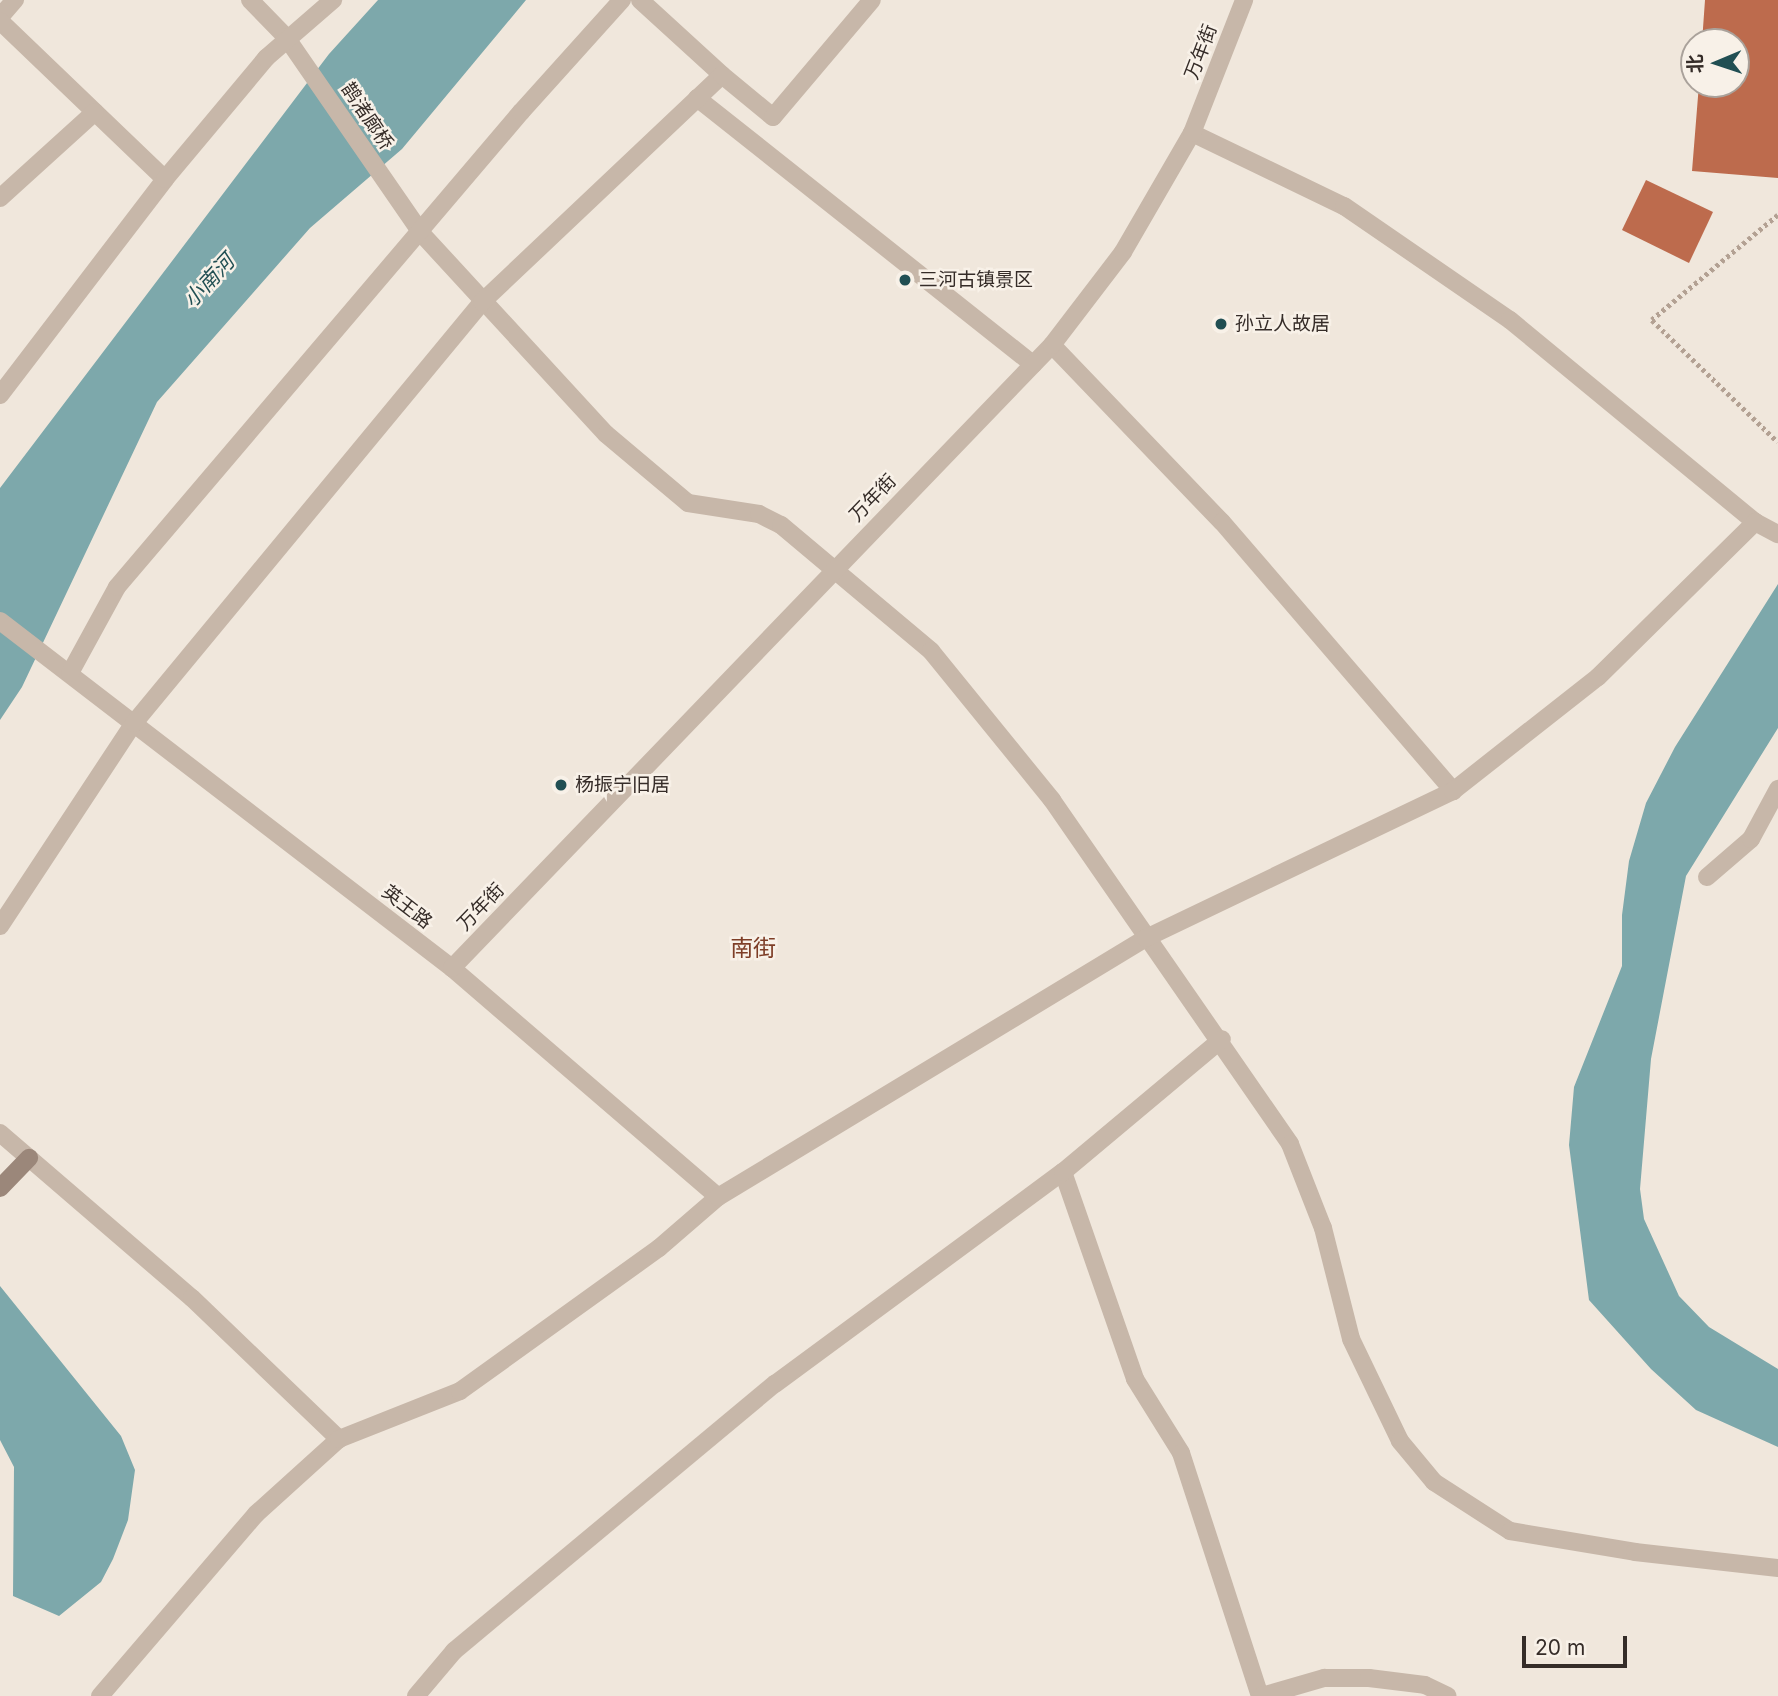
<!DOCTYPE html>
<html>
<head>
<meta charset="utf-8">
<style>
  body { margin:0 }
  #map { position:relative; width:1778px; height:1696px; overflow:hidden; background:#f0e7dc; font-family:Inter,"Noto Sans SC",sans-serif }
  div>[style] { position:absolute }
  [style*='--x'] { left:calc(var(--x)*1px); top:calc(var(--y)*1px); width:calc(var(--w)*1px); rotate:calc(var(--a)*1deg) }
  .water>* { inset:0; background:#7da8ab }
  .building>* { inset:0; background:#bd6b4d }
  .path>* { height:4.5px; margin-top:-2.25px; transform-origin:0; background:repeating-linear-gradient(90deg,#b3a193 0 3.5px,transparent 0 7px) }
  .lane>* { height:18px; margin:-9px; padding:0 9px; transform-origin:9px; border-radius:9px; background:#c7b7a9 }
  .street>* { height:18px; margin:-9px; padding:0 9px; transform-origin:9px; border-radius:9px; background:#c7b7a9 }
  .secondary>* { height:18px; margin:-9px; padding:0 9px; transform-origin:9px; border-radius:9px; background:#9b877a }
  .dots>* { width:19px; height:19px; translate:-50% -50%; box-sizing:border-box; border:4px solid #f8f1e8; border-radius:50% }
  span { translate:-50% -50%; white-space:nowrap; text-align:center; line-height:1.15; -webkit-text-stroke:5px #f8f1e8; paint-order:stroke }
  .street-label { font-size:19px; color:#352c28 }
  .poi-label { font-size:19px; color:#352c28 }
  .left { translate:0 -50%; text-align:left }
  .water-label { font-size:21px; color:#214f53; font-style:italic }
  .quarter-label { font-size:23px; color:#7e3e27 }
  .north { position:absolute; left:1680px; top:28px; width:70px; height:70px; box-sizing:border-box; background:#f8f1e8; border:2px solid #aaa29b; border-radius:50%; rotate:268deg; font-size:19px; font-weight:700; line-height:28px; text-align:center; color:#352c28 }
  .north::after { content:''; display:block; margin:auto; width:24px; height:32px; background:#214f53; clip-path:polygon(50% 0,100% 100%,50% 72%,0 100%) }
  .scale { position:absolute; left:1522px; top:1636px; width:105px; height:32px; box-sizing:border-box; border:4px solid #352c28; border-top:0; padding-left:9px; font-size:21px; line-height:24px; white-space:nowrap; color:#352c28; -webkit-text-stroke:5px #f8f1e8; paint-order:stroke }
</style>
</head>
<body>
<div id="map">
  <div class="water">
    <i style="clip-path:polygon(378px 0,526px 0,402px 149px,310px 228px,157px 402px,22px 687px,0 720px,0 488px,329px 54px)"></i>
    <i style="clip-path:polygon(1778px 584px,1778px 728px,1686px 876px,1651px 1059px,1640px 1189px,1644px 1219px,1679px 1296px,1709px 1327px,1778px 1369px,1778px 1447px,1696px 1410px,1651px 1369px,1589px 1300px,1569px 1145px,1574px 1087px,1622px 966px,1622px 915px,1629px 861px,1646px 803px,1675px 747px)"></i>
    <i style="clip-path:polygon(0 1286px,121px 1436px,135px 1470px,128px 1520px,113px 1559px,101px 1582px,59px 1616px,13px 1596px,14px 1467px,0 1440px)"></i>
  </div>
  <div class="building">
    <i style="clip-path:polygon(1705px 0,1778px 0,1778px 178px,1692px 171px,1699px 84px,1736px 84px,1736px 42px,1702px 42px)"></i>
    <i style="clip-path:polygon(1646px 180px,1713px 212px,1689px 263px,1622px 230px)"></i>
  </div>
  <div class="path">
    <i style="--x:1778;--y:215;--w:164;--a:140.2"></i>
    <i style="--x:1652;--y:320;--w:175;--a:44.1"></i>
  </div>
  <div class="lane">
    <i style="--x:1063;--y:1172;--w:219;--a:70.8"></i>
    <i style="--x:1135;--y:1379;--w:87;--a:58.1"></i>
    <i style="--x:1181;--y:1453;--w:256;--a:72"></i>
    <i style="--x:1262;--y:1696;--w:65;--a:-16.2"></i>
    <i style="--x:1324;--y:1678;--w:45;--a:0"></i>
    <i style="--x:1369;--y:1678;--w:56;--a:7.1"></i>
    <i style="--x:1425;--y:1685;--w:25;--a:26"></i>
  </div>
  <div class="street">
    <i style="--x:250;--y:0;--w:52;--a:45.8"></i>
    <i style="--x:286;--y:37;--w:238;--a:55.4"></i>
    <i style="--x:421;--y:233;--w:273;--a:47.4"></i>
    <i style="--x:606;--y:434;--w:107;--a:40.1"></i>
    <i style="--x:688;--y:503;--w:72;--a:8.8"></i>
    <i style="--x:759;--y:514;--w:25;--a:27"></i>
    <i style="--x:781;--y:525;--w:196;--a:40"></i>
    <i style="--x:931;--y:651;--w:192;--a:50.9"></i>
    <i style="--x:1052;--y:800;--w:418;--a:55.3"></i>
    <i style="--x:1290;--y:1144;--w:90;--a:68.6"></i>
    <i style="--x:1323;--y:1228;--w:114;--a:75.8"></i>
    <i style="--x:1351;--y:1339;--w:113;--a:64.3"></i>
    <i style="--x:1400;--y:1441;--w:53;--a:50.3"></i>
    <i style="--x:1434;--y:1482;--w:90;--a:32.8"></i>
    <i style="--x:1510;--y:1531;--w:127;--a:9.5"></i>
    <i style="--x:1635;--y:1552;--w:144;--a:6.4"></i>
    <i style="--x:640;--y:0;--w:111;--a:42.4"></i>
    <i style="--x:0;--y:17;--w:23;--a:-49"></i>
    <i style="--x:0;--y:21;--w:228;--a:43.8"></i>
    <i style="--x:697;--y:98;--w:429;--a:38.4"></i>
    <i style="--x:1192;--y:133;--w:169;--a:25.7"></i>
    <i style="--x:1344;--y:206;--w:201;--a:34.5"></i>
    <i style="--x:1510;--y:320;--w:318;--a:39.5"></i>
    <i style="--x:1755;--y:522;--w:26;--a:28"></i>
    <i style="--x:0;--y:198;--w:128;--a:-42.2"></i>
    <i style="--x:1052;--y:345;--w:245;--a:46.2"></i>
    <i style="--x:1222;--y:522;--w:355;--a:49.3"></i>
    <i style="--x:0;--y:395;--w:272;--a:-52.6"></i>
    <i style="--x:165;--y:179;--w:158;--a:-50.1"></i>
    <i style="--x:266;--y:58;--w:89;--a:-40.9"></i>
    <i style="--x:0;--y:621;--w:570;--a:37.51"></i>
    <i style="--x:452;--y:968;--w:351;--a:40.7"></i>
    <i style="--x:70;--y:673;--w:98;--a:-61.3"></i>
    <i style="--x:117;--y:587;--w:624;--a:-49.62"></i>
    <i style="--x:521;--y:112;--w:151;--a:-48"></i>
    <i style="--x:1707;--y:877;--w:58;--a:-40.8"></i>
    <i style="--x:1751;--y:839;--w:57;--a:-61.6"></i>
    <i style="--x:0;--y:926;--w:243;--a:-56.6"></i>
    <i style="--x:134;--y:723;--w:546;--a:-50.42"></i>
    <i style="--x:482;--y:302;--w:330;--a:-43.4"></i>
    <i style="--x:722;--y:75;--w:66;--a:39.5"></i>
    <i style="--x:773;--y:117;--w:153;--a:-49.8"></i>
    <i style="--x:452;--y:968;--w:865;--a:-46.08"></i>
    <i style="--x:1052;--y:345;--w:117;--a:-52.6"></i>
    <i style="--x:1123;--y:252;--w:138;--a:-59.9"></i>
    <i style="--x:1192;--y:133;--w:143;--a:-68.6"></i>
    <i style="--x:0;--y:1133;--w:253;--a:40.7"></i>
    <i style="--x:192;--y:1298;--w:204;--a:43.8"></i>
    <i style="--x:100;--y:1696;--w:240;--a:-49.4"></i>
    <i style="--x:256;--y:1514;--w:112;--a:-42.1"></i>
    <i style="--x:339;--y:1439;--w:130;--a:-21.6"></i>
    <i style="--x:460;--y:1391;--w:245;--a:-35.7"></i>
    <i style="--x:659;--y:1248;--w:78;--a:-40.8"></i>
    <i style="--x:718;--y:1197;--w:500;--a:-31.18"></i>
    <i style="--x:1146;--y:938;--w:340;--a:-25.6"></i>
    <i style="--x:1453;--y:791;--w:184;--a:-38.2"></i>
    <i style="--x:1598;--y:677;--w:221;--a:-44.6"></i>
    <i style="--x:416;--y:1696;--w:59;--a:-49.8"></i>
    <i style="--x:454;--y:1651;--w:418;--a:-39.8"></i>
    <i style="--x:775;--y:1384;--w:358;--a:-36.4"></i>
    <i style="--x:1063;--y:1172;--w:207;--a:-39.9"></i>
  </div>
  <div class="secondary">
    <i style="--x:0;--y:1188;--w:42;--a:-46"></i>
  </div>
  <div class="dots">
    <i style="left:905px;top:280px;background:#214f53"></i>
    <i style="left:1221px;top:324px;background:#214f53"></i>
    <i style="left:561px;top:785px;background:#214f53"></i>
  </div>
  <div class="street-label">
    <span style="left:1201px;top:52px;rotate:-69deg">万年街</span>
    <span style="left:367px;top:116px;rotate:56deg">鹊渚廊桥</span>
    <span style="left:873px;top:498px;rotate:-46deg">万年街</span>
    <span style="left:407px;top:907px;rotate:38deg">英王路</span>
    <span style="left:481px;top:907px;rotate:-46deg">万年街</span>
  </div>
  <div class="poi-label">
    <span class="left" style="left:919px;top:280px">三河古镇景区</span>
    <span class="left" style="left:1235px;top:324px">孙立人故居</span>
    <span class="left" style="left:575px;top:785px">杨振宁旧居</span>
  </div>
  <div class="water-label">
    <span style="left:209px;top:281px;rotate:-47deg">小南河</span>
  </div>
  <div class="quarter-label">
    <span style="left:753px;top:948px">南街</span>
  </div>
  <div class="north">北</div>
  <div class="scale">20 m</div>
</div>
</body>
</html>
